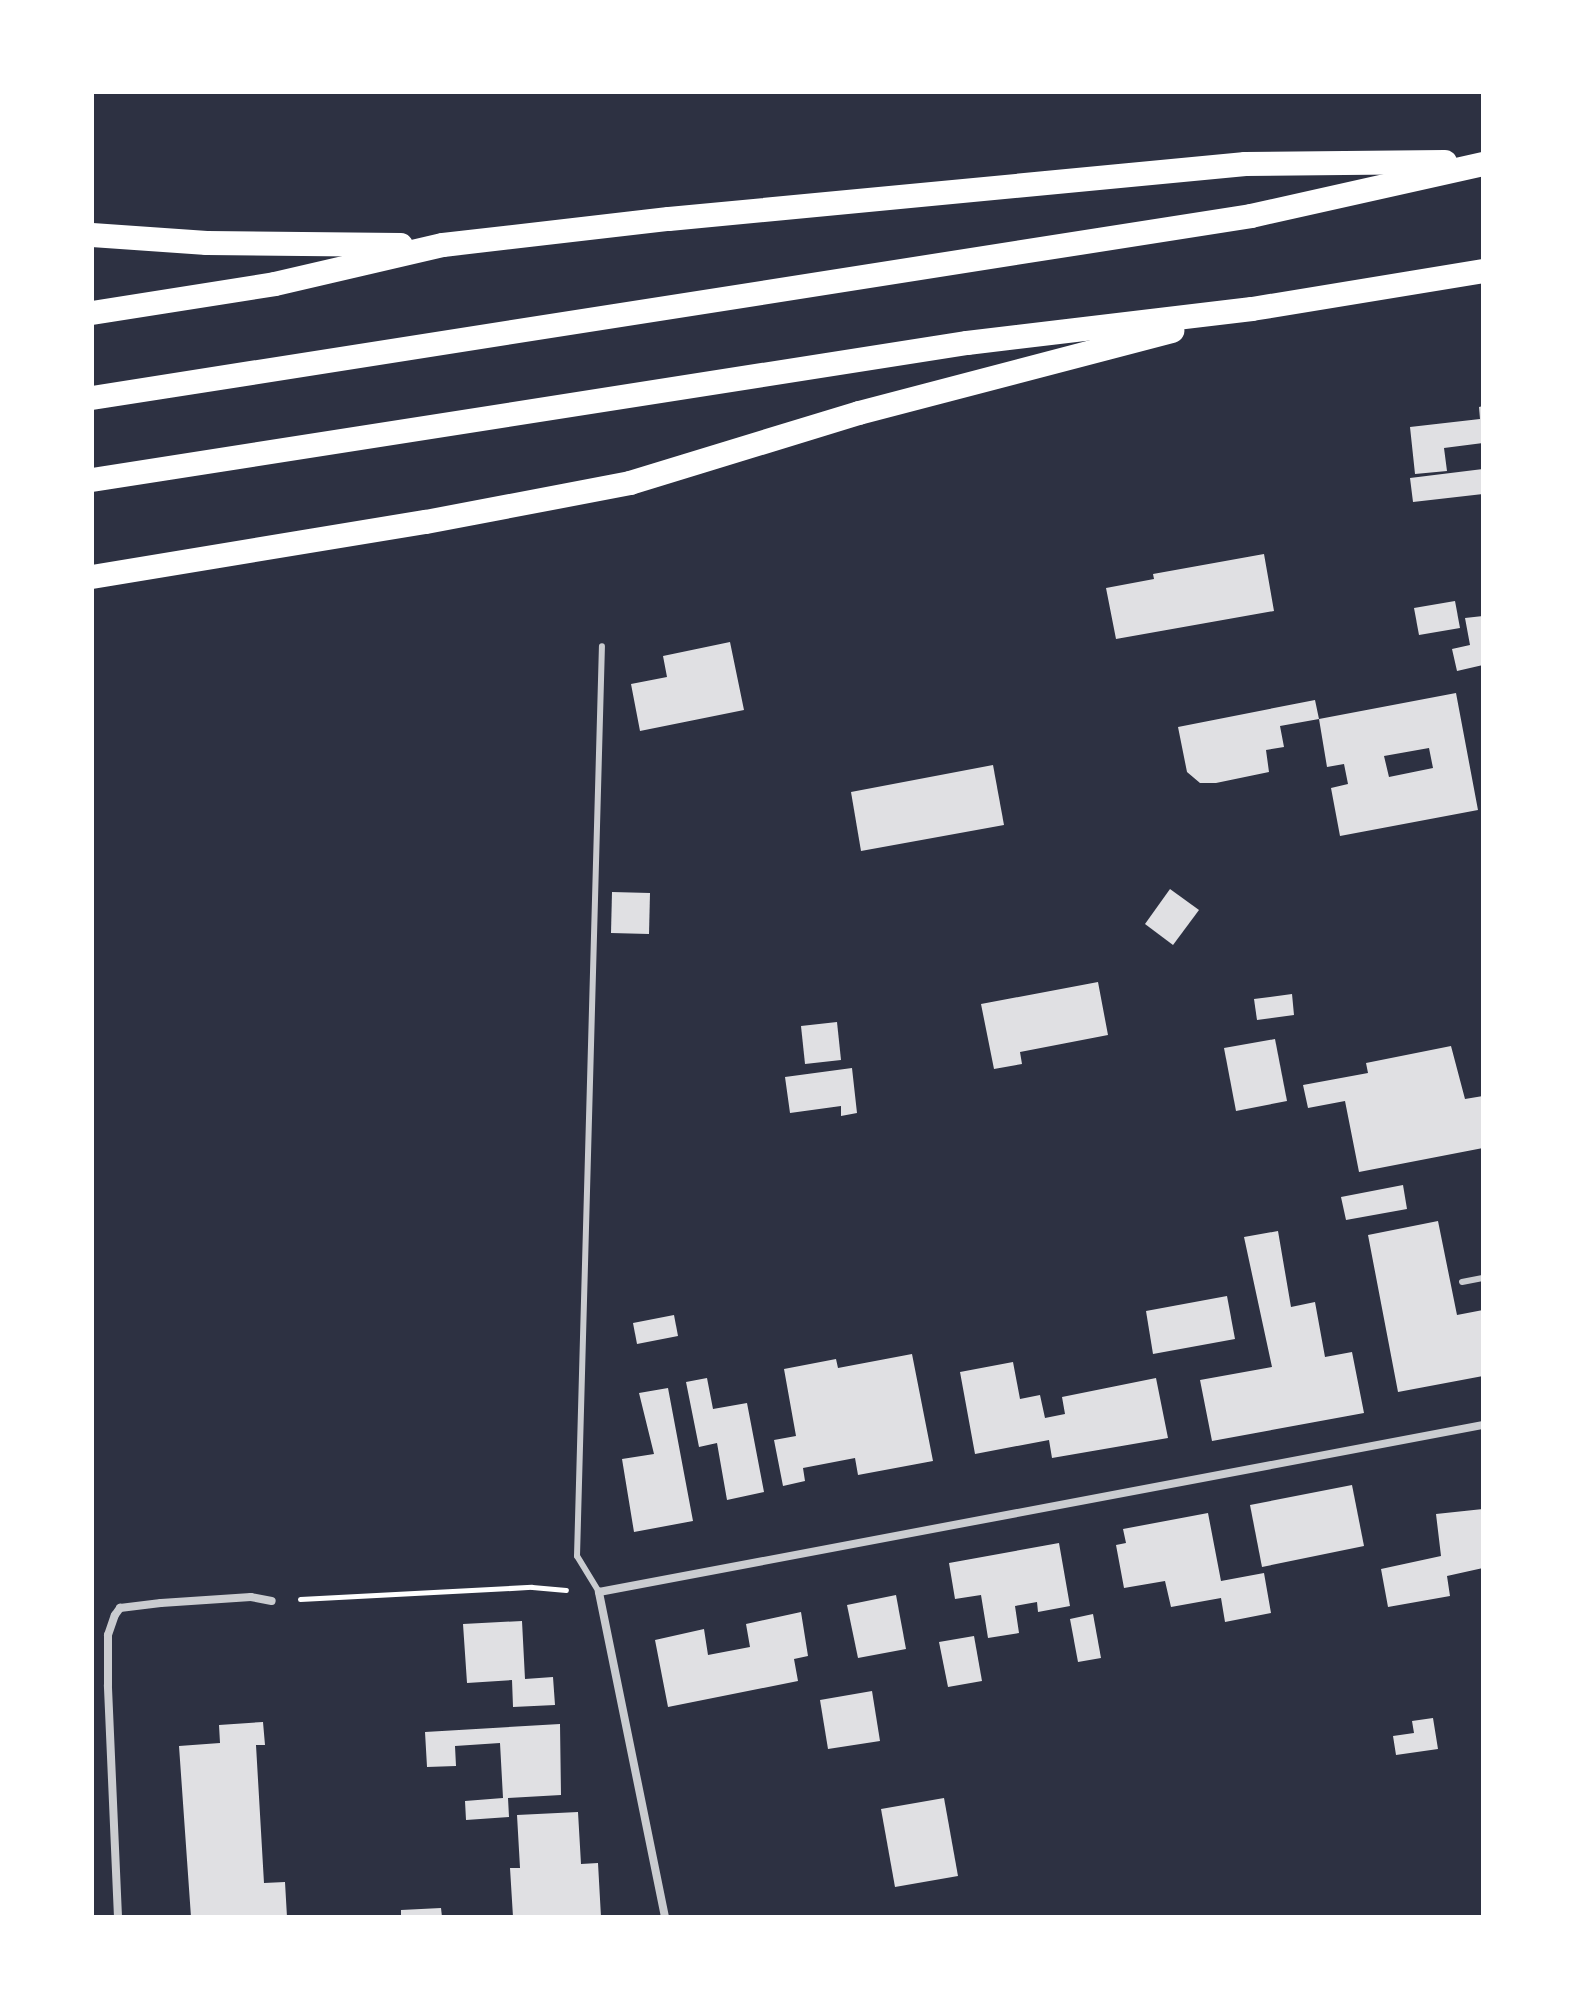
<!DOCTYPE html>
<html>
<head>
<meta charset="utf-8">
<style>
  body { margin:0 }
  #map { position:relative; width:1575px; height:2009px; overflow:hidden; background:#2d3142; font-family:"Sofia Sans Condensed",sans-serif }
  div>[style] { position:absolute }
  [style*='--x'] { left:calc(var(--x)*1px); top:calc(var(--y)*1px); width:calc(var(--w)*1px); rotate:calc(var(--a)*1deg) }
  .building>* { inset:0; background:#e0e0e3 }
  .path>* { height:5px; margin:-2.5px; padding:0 2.5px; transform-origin:2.5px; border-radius:2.5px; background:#fff }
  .service>* { height:6px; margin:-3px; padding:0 3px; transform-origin:3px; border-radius:3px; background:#caccd0 }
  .minor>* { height:8px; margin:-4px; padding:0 4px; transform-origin:4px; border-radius:4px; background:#caccd0 }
  .motorway>* { height:24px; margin:-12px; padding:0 12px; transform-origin:12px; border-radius:12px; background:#fff }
  span { translate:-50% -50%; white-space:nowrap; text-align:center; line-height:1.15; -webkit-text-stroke:6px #fff; paint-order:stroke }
  .frame { position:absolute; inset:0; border:94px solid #fff; pointer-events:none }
</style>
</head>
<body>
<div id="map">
  <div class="building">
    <i style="clip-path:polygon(1483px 406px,1483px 443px,1444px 448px,1447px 471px,1415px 474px,1410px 427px,1480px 419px,1479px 407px)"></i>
    <i style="clip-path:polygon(1483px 469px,1483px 494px,1413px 502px,1410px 478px)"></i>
    <i style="clip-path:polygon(1264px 554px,1274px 611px,1116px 639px,1106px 588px,1154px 579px,1153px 574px)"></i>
    <i style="clip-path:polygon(1455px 601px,1460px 628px,1419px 635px,1414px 608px)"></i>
    <i style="clip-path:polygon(1483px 616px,1483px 665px,1457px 671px,1452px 649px,1470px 645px,1465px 618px)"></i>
    <i style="clip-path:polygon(730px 642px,744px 710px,640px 731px,631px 684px,667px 677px,663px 656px)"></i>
    <i style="clip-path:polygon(evenodd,1456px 693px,1478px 810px,1340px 836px,1331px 788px,1348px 784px,1344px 764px,1327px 767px,1319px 719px,1280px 726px,1284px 747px,1266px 750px,1269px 772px,1216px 783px,1200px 783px,1187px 772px,1178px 727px,1315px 700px,1319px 719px,1456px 693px,1429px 748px,1433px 768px,1389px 777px,1384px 756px,1429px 748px)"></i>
    <i style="clip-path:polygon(993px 765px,1004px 825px,861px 851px,851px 792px)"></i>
    <i style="clip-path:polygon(1170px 889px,1199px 910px,1173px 945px,1145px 924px)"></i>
    <i style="clip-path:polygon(612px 892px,650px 893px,649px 934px,611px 933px)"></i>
    <i style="clip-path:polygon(1098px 982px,1108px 1035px,1020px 1052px,1022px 1064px,994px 1069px,981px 1004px)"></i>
    <i style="clip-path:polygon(1292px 994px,1294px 1015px,1257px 1020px,1254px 999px)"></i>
    <i style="clip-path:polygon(837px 1022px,841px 1060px,805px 1064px,801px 1026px)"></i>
    <i style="clip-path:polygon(1275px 1039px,1287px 1101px,1236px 1111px,1224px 1048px)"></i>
    <i style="clip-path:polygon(1451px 1046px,1465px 1099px,1483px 1096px,1483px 1148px,1359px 1172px,1345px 1101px,1308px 1108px,1303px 1085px,1368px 1073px,1366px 1063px)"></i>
    <i style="clip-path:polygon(852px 1068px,857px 1113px,841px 1116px,841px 1106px,790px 1113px,785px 1077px)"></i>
    <i style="clip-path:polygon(1403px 1185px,1407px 1209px,1346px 1220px,1341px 1197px)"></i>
    <i style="clip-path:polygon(1438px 1221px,1457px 1315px,1483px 1310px,1483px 1376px,1398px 1392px,1368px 1235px)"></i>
    <i style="clip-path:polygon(1278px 1231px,1291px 1307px,1315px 1302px,1325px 1357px,1352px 1352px,1364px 1413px,1212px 1441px,1200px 1380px,1272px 1367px,1244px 1237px)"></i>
    <i style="clip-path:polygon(1227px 1296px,1235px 1339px,1153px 1354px,1146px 1311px)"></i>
    <i style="clip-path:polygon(674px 1315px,678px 1336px,637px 1344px,633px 1323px)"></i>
    <i style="clip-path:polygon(912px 1354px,933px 1461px,858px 1475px,855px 1458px,803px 1468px,805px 1481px,783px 1486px,774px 1440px,796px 1436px,784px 1369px,836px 1359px,838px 1368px)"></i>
    <i style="clip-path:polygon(1013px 1362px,1020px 1399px,1040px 1395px,1045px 1418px,1065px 1414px,1062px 1397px,1156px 1378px,1168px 1438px,1052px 1458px,1049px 1440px,975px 1454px,960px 1372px)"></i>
    <i style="clip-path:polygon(707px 1378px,713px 1409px,747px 1403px,764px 1492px,727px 1500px,717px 1443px,699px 1447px,686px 1382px)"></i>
    <i style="clip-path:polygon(668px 1388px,693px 1521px,634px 1532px,622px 1459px,654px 1454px,639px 1393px)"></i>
    <i style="clip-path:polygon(1352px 1485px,1364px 1546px,1262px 1567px,1250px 1505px)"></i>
    <i style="clip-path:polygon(1483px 1509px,1483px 1568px,1447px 1576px,1450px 1596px,1388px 1607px,1381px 1569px,1441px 1556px,1436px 1514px)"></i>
    <i style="clip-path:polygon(1208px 1513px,1221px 1581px,1264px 1573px,1271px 1613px,1225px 1622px,1221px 1598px,1171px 1607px,1165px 1581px,1124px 1588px,1116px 1545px,1126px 1543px,1123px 1529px)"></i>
    <i style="clip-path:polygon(1059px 1543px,1070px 1606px,1038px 1612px,1037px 1602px,1015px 1606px,1019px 1633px,988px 1638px,981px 1595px,955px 1599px,949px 1563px)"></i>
    <i style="clip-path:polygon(896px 1595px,906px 1649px,858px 1658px,847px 1605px)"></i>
    <i style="clip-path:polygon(801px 1612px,808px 1656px,794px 1659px,798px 1681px,668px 1707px,655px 1640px,704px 1629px,708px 1655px,750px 1647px,746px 1624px)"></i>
    <i style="clip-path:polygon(1093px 1614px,1101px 1658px,1078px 1662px,1070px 1619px)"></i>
    <i style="clip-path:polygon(522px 1621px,525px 1679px,553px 1677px,555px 1705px,513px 1707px,512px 1680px,467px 1683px,463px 1624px)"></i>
    <i style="clip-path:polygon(974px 1636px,982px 1681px,948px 1687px,939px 1642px)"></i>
    <i style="clip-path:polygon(872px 1691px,880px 1741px,828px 1749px,820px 1700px)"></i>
    <i style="clip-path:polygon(1433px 1718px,1438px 1749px,1396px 1755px,1393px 1736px,1414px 1733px,1412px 1721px)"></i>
    <i style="clip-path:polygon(263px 1722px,265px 1745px,256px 1745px,264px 1883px,285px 1882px,287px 1917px,191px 1917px,179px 1746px,220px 1743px,219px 1725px)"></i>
    <i style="clip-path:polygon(560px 1724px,561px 1795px,508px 1798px,509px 1817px,466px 1820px,465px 1801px,503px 1798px,500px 1743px,455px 1746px,456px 1766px,427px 1767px,425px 1732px)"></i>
    <i style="clip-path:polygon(944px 1798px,958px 1876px,895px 1887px,881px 1809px)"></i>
    <i style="clip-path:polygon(578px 1812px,581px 1864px,598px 1863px,601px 1917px,513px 1917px,510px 1868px,520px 1868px,517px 1815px)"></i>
    <i style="clip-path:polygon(441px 1908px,442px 1917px,401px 1917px,401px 1910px)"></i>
  </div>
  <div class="path">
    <i style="--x:300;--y:1599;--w:232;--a:-3"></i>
    <i style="--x:532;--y:1587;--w:34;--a:5"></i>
  </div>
  <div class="service">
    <i style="--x:1462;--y:1282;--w:21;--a:-11"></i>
    <i style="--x:599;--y:1592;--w:42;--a:-121.4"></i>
    <i style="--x:577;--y:1556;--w:910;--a:-88.43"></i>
  </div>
  <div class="minor">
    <i style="--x:118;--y:1917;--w:232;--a:-92.5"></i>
    <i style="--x:108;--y:1685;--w:50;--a:-90"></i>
    <i style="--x:108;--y:1635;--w:21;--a:-71"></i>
    <i style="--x:115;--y:1615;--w:9;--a:-54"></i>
    <i style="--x:120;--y:1608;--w:41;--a:-7"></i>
    <i style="--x:161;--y:1603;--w:90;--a:-3.8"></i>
    <i style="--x:251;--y:1597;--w:21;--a:11"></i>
    <i style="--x:665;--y:1917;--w:332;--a:-101.5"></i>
    <i style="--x:599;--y:1592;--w:900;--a:-10.7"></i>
  </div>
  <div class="motorway">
    <i style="--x:92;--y:235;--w:115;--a:4"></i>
    <i style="--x:207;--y:243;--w:194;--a:0.6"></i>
    <i style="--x:92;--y:313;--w:185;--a:-9"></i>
    <i style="--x:275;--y:284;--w:172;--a:-13.1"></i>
    <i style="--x:443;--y:245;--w:227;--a:-6.6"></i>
    <i style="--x:669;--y:219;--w:579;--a:-5.45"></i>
    <i style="--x:1245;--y:164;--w:200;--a:-0.6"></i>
    <i style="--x:92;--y:398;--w:1173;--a:-8.92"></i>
    <i style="--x:1251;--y:216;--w:238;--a:-12.6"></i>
    <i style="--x:92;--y:480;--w:886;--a:-8.9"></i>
    <i style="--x:967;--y:343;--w:287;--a:-6.8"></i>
    <i style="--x:1252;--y:309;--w:234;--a:-9.3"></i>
    <i style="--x:92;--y:577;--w:338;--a:-9.4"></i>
    <i style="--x:426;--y:522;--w:208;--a:-10.8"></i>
    <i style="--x:630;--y:483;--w:239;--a:-17"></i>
    <i style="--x:859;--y:413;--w:324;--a:-14.7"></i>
  </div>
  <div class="frame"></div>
</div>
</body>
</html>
